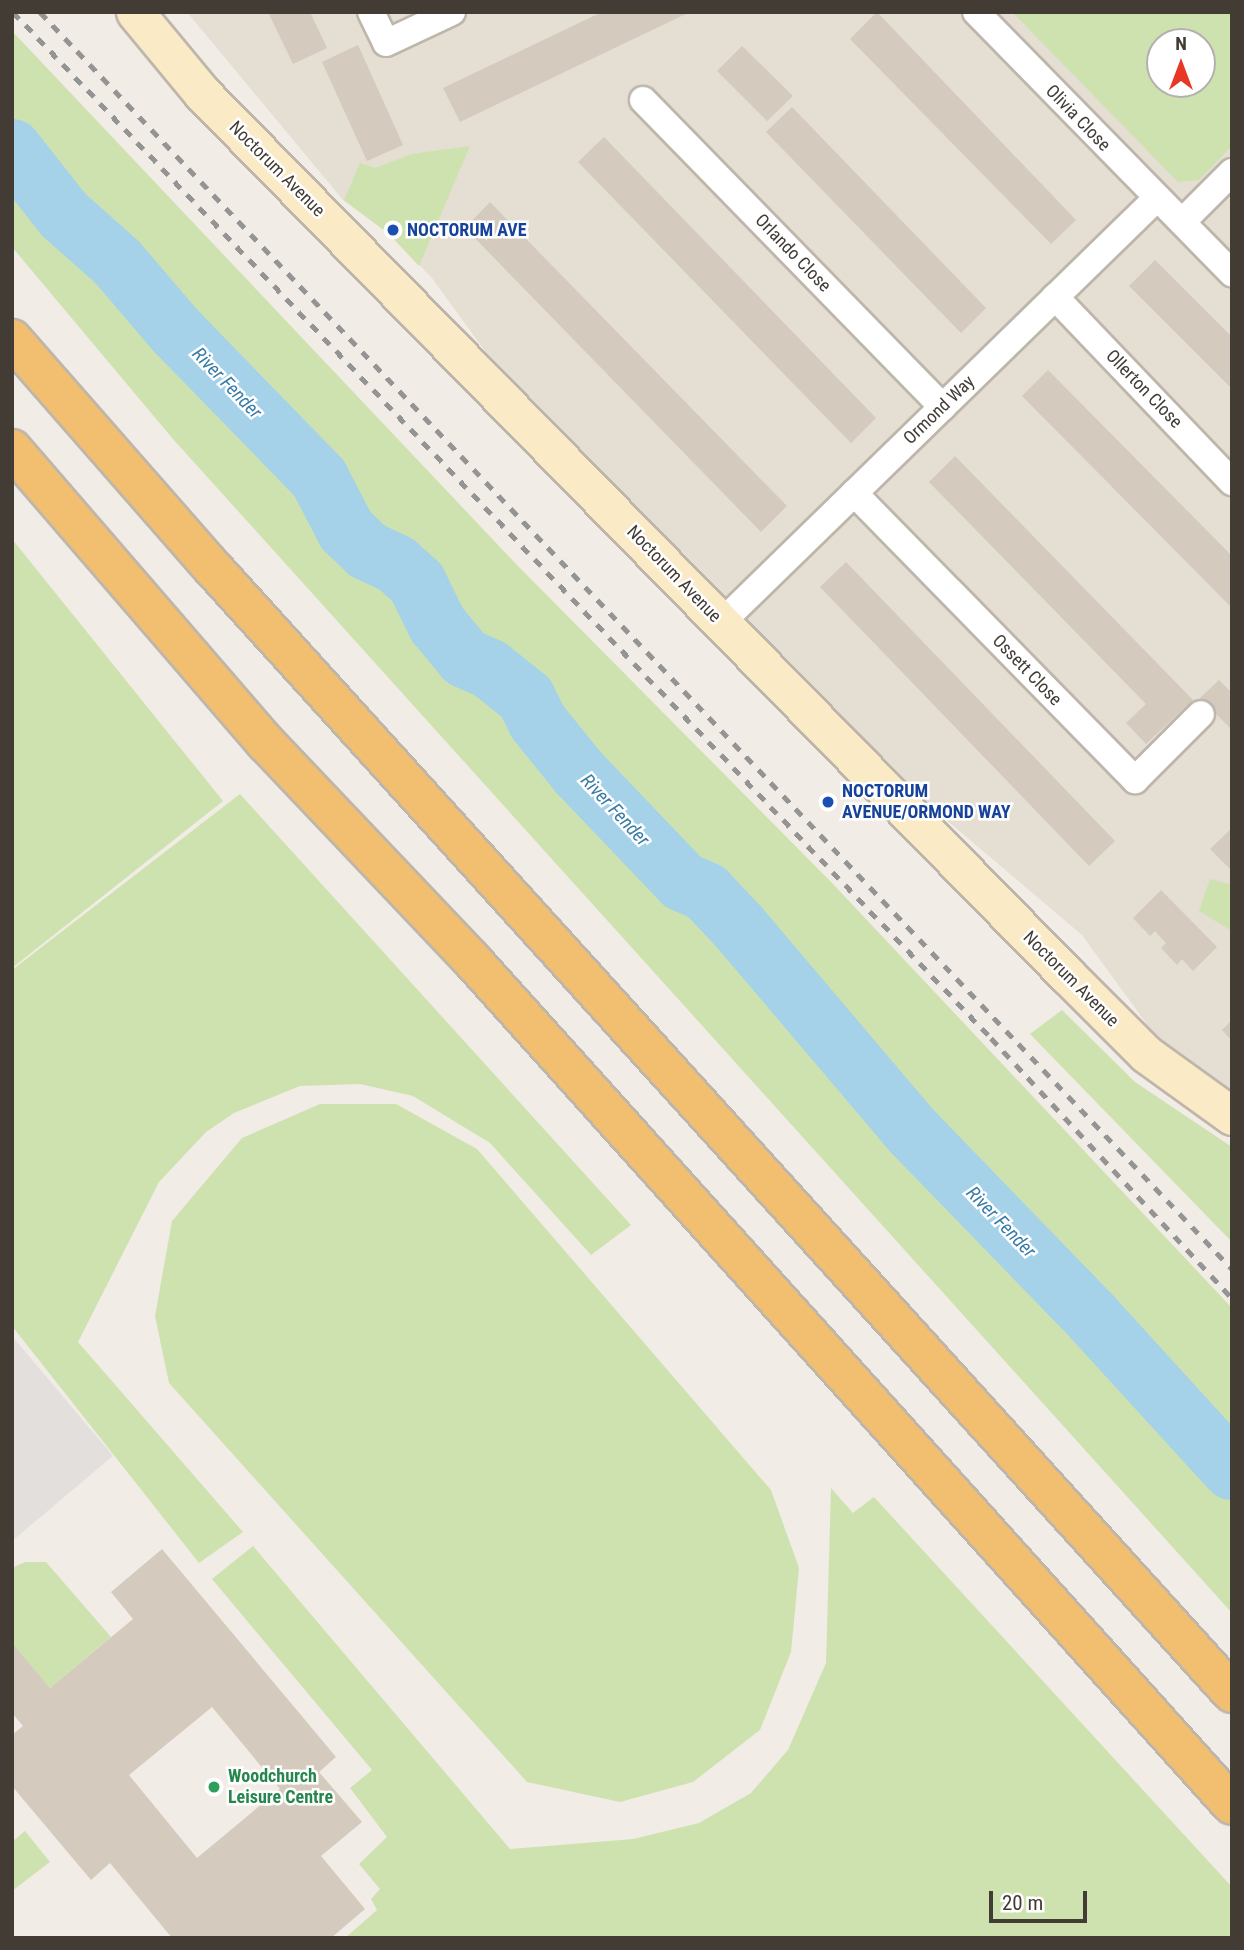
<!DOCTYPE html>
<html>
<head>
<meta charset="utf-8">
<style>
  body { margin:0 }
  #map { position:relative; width:1244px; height:1950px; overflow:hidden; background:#f1ece5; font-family:"Roboto Condensed",sans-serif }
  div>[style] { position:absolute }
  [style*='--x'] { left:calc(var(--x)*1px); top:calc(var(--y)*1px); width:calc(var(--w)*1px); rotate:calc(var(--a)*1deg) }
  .residential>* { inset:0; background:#e4ded3 }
  .green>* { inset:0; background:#cee2b0 }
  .parking>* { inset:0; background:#e2dfdd }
  .river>* { height:60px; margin:-30px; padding:0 30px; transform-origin:30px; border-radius:30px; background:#a5d1e9 }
  .building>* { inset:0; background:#d4cabe }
  .roads { filter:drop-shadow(2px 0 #beb6ab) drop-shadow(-2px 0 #beb6ab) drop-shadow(0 2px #beb6ab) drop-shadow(0 -2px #beb6ab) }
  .street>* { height:26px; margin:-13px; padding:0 13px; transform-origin:13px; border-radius:13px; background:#fff }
  .secondary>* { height:37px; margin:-18.5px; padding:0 18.5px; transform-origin:18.5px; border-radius:18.5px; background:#faeac6 }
  .highway>* { height:38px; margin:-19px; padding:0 19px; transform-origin:19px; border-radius:19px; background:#f1bf6f }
  .rail>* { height:5px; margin-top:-2.5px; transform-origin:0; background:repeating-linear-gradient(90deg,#949494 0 9px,transparent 0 18px) }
  .dots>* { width:19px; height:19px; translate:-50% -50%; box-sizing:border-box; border:4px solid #fff; border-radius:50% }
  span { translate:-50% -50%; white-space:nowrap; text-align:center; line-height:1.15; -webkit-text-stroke:5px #fff; paint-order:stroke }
  .street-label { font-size:18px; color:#423c35 }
  .transit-label { font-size:18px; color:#164399; font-weight:700 }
  .left { translate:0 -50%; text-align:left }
  .leisure-label { font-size:18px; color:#27864d; font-weight:700 }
  .water-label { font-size:19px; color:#387ca5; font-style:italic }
  .frame { position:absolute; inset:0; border:14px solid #423c35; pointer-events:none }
  .north { position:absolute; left:1146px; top:28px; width:70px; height:70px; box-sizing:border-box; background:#fff; border:2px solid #b3b1ae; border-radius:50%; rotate:0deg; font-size:19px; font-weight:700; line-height:28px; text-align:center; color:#423c35 }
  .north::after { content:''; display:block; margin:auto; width:24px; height:32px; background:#e73825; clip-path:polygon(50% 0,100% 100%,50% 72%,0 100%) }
  .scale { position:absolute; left:989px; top:1891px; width:98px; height:32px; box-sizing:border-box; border:4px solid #423c35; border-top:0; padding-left:9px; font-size:21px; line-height:24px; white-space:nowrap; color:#423c35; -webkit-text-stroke:5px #fff; paint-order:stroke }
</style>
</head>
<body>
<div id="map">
  <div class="residential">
    <i style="clip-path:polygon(evenodd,187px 12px,1232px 12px,1232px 1096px,1154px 1034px,1082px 935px,917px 795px,599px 474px,498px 369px,432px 278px,389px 234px,343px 200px,187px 12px,1160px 42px,1202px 42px,1202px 84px,1160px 84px,1160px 42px)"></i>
  </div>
  <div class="green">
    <i style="clip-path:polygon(evenodd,1012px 12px,1232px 12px,1232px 146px,1199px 180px,1178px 182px,1012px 12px,1202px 42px,1202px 84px,1160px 84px,1160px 42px,1202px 42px)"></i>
    <i style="clip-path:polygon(12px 31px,516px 564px,832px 883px,1232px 1308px,1232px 1613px,173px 439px,12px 247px)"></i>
    <i style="clip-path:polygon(470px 146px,419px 266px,389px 234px,344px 200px,360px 163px,375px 168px,412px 154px)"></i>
    <i style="clip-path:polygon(12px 539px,223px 801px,12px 968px)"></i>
    <i style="clip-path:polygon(240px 794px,631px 1225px,591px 1255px,490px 1143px,413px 1096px,360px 1084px,300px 1086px,234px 1113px,206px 1132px,159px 1182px,78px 1342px,243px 1532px,199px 1563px,12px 1326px,12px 970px)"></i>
    <i style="clip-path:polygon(1210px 879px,1232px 885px,1232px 931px,1199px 911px)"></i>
    <i style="clip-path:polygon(1062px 1010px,1135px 1082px,1232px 1147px,1232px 1242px,1030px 1034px)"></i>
    <i style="clip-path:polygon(320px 1104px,396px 1104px,477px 1149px,771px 1490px,799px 1568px,791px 1652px,760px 1730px,693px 1782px,620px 1802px,527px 1782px,169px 1383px,155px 1316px,172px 1221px,242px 1138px)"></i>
    <i style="clip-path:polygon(831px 1488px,853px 1513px,874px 1497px,1232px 1887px,1232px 1938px,345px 1938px,377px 1910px,371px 1899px,380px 1889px,359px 1864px,387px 1837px,350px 1788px,372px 1770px,212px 1579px,253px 1546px,510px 1849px,633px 1839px,699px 1823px,751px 1793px,788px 1750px,826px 1663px)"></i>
    <i style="clip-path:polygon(25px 1562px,46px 1562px,111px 1637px,50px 1688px,12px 1644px,12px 1568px)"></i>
    <i style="clip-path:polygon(25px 1831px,50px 1862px,12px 1891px,12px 1842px)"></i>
  </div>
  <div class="parking">
    <i style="clip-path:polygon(12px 1336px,113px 1456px,12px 1541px)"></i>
  </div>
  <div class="river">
    <i style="--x:12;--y:149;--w:84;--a:51.8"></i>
    <i style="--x:64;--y:215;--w:71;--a:41.6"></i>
    <i style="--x:117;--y:262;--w:91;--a:49.5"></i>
    <i style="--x:176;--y:331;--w:205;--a:45.8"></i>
    <i style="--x:319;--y:478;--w:59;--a:62.6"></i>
    <i style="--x:346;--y:530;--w:30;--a:44"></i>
    <i style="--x:368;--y:551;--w:31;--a:25"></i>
    <i style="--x:396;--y:564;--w:28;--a:42"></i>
    <i style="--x:417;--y:583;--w:46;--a:64"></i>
    <i style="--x:437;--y:624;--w:44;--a:50.5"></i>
    <i style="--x:465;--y:658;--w:27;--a:24"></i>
    <i style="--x:490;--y:669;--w:46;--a:38.9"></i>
    <i style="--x:526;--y:698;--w:25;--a:64"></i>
    <i style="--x:537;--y:721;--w:67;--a:51.1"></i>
    <i style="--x:579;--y:773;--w:151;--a:46.3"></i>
    <i style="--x:683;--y:882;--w:25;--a:23"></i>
    <i style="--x:706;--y:892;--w:48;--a:46.7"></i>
    <i style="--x:739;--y:927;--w:269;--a:49.7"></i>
    <i style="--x:913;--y:1132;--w:259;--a:45.9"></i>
    <i style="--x:1093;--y:1318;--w:206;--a:47.6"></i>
  </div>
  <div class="building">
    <i style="clip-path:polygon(268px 12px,310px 12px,327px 48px,293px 64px)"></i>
    <i style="clip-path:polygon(602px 12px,690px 12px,460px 122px,443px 88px)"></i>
    <i style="clip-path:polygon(877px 12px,1076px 220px,1051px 244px,850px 39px)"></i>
    <i style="clip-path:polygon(358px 45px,403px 145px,367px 161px,322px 62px)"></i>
    <i style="clip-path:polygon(742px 46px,793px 96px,767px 121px,717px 71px)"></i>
    <i style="clip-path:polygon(792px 107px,986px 308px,961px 333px,766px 132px)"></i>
    <i style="clip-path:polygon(604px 137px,876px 418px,851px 443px,578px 162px)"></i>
    <i style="clip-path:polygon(490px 202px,787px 506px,761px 532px,465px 228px)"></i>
    <i style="clip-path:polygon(1155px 260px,1232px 337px,1232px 389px,1129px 286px)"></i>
    <i style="clip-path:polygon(1048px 370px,1232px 556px,1232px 608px,1022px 396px)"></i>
    <i style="clip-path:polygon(955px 456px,1193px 700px,1146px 744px,1126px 723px,1146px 704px,929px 482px)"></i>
    <i style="clip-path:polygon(846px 562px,1115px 841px,1089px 866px,820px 587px)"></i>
    <i style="clip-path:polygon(1219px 680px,1232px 693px,1232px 730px,1200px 698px)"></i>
    <i style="clip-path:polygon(1232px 828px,1232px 871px,1210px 849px)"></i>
    <i style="clip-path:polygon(1161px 890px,1217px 947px,1193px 971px,1182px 959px,1177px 965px,1161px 948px,1166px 943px,1155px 931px,1150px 936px,1133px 918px)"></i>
    <i style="clip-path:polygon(1232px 1020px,1232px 1041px,1222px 1030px)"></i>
    <i style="clip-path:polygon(evenodd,162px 1549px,336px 1757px,319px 1772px,362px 1822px,321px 1856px,365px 1909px,331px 1938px,172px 1938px,110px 1863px,91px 1880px,12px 1786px,12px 1735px,23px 1726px,12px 1713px,12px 1643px,50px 1688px,133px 1619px,111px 1592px,162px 1549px,212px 1707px,280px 1789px,197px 1858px,129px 1775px,212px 1707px)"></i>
  </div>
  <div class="roads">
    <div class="street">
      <i style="--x:371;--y:12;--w:34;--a:64"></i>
      <i style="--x:386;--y:43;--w:73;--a:-25.2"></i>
      <i style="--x:976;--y:12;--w:366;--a:45.6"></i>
      <i style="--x:643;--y:100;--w:429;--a:45.7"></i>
      <i style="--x:1182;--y:222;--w:71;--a:-45"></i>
      <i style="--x:1055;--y:297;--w:256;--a:46.3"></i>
      <i style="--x:854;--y:493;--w:402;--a:45.6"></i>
      <i style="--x:1135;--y:780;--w:93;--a:-45"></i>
      <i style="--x:722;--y:622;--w:607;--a:-44.27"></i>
    </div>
    <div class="secondary">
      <i style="--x:135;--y:12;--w:105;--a:50.4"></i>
      <i style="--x:202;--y:93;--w:1237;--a:45.56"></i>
      <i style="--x:1068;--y:976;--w:110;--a:45"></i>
      <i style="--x:1146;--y:1054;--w:106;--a:35.8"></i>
    </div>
    <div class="highway">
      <i style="--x:12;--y:339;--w:300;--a:48.8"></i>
      <i style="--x:210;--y:565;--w:1522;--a:47.82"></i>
      <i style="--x:12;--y:449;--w:389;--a:49.2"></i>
      <i style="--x:266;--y:743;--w:299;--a:46.5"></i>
      <i style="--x:472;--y:960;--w:1136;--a:48.03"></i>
    </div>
  </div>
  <div class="rail">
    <i style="--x:13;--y:12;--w:1417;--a:46.37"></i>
    <i style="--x:991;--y:1038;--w:355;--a:47.2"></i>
    <i style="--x:40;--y:12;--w:1732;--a:46.52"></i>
  </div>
  <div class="dots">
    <i style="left:393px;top:230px;background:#1a4fb4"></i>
    <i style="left:828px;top:802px;background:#1a4fb4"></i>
    <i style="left:214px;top:1787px;background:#2e9e5b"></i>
  </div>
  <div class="street-label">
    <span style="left:1078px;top:118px;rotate:46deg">Olivia Close</span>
    <span style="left:277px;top:169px;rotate:45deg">Noctorum Avenue</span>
    <span style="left:793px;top:253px;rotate:46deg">Orlando Close</span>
    <span style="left:1144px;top:389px;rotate:46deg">Ollerton Close</span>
    <span style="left:939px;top:410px;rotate:-44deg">Ormond Way</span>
    <span style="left:674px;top:574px;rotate:46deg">Noctorum Avenue</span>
    <span style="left:1027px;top:670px;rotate:46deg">Ossett Close</span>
    <span style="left:1071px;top:979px;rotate:45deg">Noctorum Avenue</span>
  </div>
  <div class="transit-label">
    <span class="left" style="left:407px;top:230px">NOCTORUM AVE</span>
    <span class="left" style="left:842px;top:802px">NOCTORUM<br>AVENUE/ORMOND WAY</span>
  </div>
  <div class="leisure-label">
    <span class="left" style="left:228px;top:1787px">Woodchurch<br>Leisure Centre</span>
  </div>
  <div class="water-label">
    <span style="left:227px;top:383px;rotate:46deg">River Fender</span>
    <span style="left:615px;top:810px;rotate:47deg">River Fender</span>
    <span style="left:1001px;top:1222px;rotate:46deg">River Fender</span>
  </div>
  <div class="frame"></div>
  <div class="north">N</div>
  <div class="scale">20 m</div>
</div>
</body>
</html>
